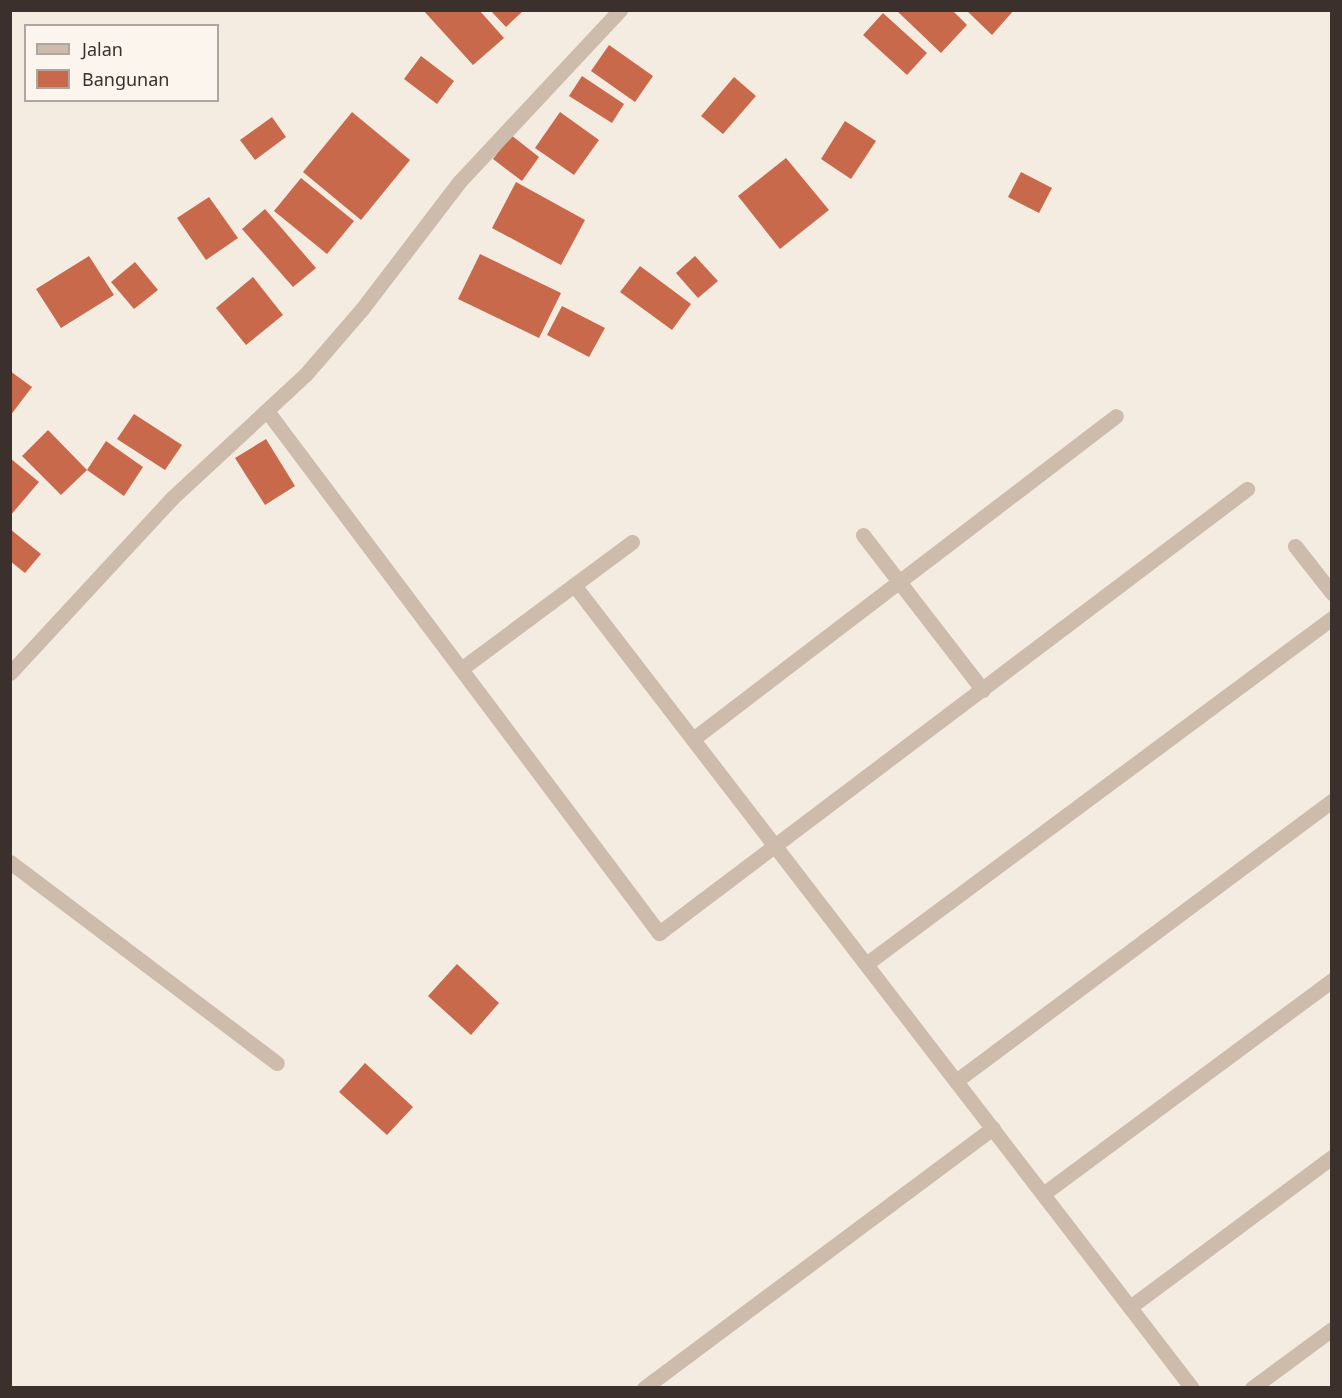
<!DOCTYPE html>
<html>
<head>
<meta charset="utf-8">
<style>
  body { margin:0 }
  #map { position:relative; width:1342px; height:1398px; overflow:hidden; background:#f4ebe1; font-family:"Noto Sans",sans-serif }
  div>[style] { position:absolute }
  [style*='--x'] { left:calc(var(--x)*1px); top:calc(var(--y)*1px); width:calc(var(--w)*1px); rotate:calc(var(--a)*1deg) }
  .building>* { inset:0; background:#c8694b }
  .street>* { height:15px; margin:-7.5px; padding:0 7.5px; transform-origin:7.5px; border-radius:7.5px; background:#cdbbac }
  span { translate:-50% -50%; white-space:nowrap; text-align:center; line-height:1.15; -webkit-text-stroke:5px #fbf5ee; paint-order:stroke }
  .frame { position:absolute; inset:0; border:12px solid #3b302b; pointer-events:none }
  .legend { position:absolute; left:24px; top:24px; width:195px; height:78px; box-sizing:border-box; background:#fbf5ee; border:2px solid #aea6a0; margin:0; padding:8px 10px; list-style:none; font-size:18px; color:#3b302b }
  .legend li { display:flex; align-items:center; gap:12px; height:30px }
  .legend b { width:30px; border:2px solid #aea6a0 }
</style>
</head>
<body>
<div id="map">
  <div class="building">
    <i style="clip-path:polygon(423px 10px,479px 10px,504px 38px,473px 65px)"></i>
    <i style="clip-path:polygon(490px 10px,524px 10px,506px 27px)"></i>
    <i style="clip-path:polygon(896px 10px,952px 10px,967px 25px,941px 53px)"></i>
    <i style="clip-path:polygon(966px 10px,1014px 10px,992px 35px)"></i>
    <i style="clip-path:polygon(883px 13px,927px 53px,907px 75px,863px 35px)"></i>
    <i style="clip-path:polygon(609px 45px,653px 76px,635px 102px,591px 71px)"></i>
    <i style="clip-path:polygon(421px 56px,454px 81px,437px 104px,404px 79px)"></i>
    <i style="clip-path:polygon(582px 76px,624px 104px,612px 123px,569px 96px)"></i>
    <i style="clip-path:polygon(734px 77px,756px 96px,723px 134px,701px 116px)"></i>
    <i style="clip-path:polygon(352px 112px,410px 160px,361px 220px,303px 172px)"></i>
    <i style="clip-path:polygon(560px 112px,599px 140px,574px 175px,535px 148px)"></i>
    <i style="clip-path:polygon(272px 117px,286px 137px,255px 160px,240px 140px)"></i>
    <i style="clip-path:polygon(845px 121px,876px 141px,851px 179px,821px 159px)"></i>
    <i style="clip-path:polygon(511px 135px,539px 157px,522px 181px,493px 159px)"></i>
    <i style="clip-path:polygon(786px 158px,829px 210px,780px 249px,738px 196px)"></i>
    <i style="clip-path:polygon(1021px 172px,1052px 188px,1039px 213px,1008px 197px)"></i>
    <i style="clip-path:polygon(301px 178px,354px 221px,327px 254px,274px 211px)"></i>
    <i style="clip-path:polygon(516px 182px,585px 220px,561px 265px,492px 228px)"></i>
    <i style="clip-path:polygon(209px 197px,238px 238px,206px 260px,177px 218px)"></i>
    <i style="clip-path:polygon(265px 209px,316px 268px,293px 287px,242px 229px)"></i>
    <i style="clip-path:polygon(480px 254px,561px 293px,539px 338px,458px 299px)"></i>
    <i style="clip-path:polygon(89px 256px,114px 295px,61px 328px,36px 289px)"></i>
    <i style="clip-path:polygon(695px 256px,718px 281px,698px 298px,676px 273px)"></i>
    <i style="clip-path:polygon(135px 262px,158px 290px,134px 309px,111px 282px)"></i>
    <i style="clip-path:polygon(640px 266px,691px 304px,672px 330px,620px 292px)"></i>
    <i style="clip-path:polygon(253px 277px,283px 315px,246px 345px,216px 308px)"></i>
    <i style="clip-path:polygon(562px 306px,605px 328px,589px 357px,547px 335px)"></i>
    <i style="clip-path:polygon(10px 371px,32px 387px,10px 416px)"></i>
    <i style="clip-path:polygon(134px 414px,182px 445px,165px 470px,117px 439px)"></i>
    <i style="clip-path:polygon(48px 430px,87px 470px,61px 495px,22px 456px)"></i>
    <i style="clip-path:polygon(266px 439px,295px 486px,265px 505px,235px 458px)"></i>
    <i style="clip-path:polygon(106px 441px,143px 467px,124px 496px,87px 470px)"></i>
    <i style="clip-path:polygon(10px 458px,39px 482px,10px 516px)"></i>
    <i style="clip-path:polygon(10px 529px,41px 554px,25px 573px,10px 561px)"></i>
    <i style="clip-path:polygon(457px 964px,499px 1003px,471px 1035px,428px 996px)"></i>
    <i style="clip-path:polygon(365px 1063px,413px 1107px,387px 1135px,339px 1092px)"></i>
  </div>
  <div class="street">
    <i style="--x:267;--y:411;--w:653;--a:53.09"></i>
    <i style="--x:659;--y:933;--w:737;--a:-37.06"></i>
    <i style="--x:863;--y:535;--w:196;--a:52.3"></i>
    <i style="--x:1295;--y:546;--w:60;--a:51.8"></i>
    <i style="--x:574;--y:585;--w:1013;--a:52.42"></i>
    <i style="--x:461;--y:669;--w:213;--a:-36.6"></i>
    <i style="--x:10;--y:673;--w:238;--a:-47.2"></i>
    <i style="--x:172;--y:498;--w:181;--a:-42.8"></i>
    <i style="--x:305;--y:375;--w:87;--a:-49.2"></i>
    <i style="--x:362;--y:309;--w:160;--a:-52.6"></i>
    <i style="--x:459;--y:182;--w:236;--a:-46.9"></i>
    <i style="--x:693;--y:739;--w:532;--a:-37.37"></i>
    <i style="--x:10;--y:862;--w:334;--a:37"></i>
    <i style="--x:866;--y:964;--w:580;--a:-36.59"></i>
    <i style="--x:956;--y:1081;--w:469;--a:-36.7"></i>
    <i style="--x:1043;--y:1194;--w:360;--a:-36.5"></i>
    <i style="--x:1130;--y:1307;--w:252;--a:-36.6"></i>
    <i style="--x:644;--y:1388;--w:435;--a:-36.7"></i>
    <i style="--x:1252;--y:1388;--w:99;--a:-36.4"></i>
  </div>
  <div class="frame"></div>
  <ul class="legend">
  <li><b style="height:8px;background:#cdbbac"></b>Jalan</li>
  <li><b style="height:16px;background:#c8694b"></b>Bangunan</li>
  </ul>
</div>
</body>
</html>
